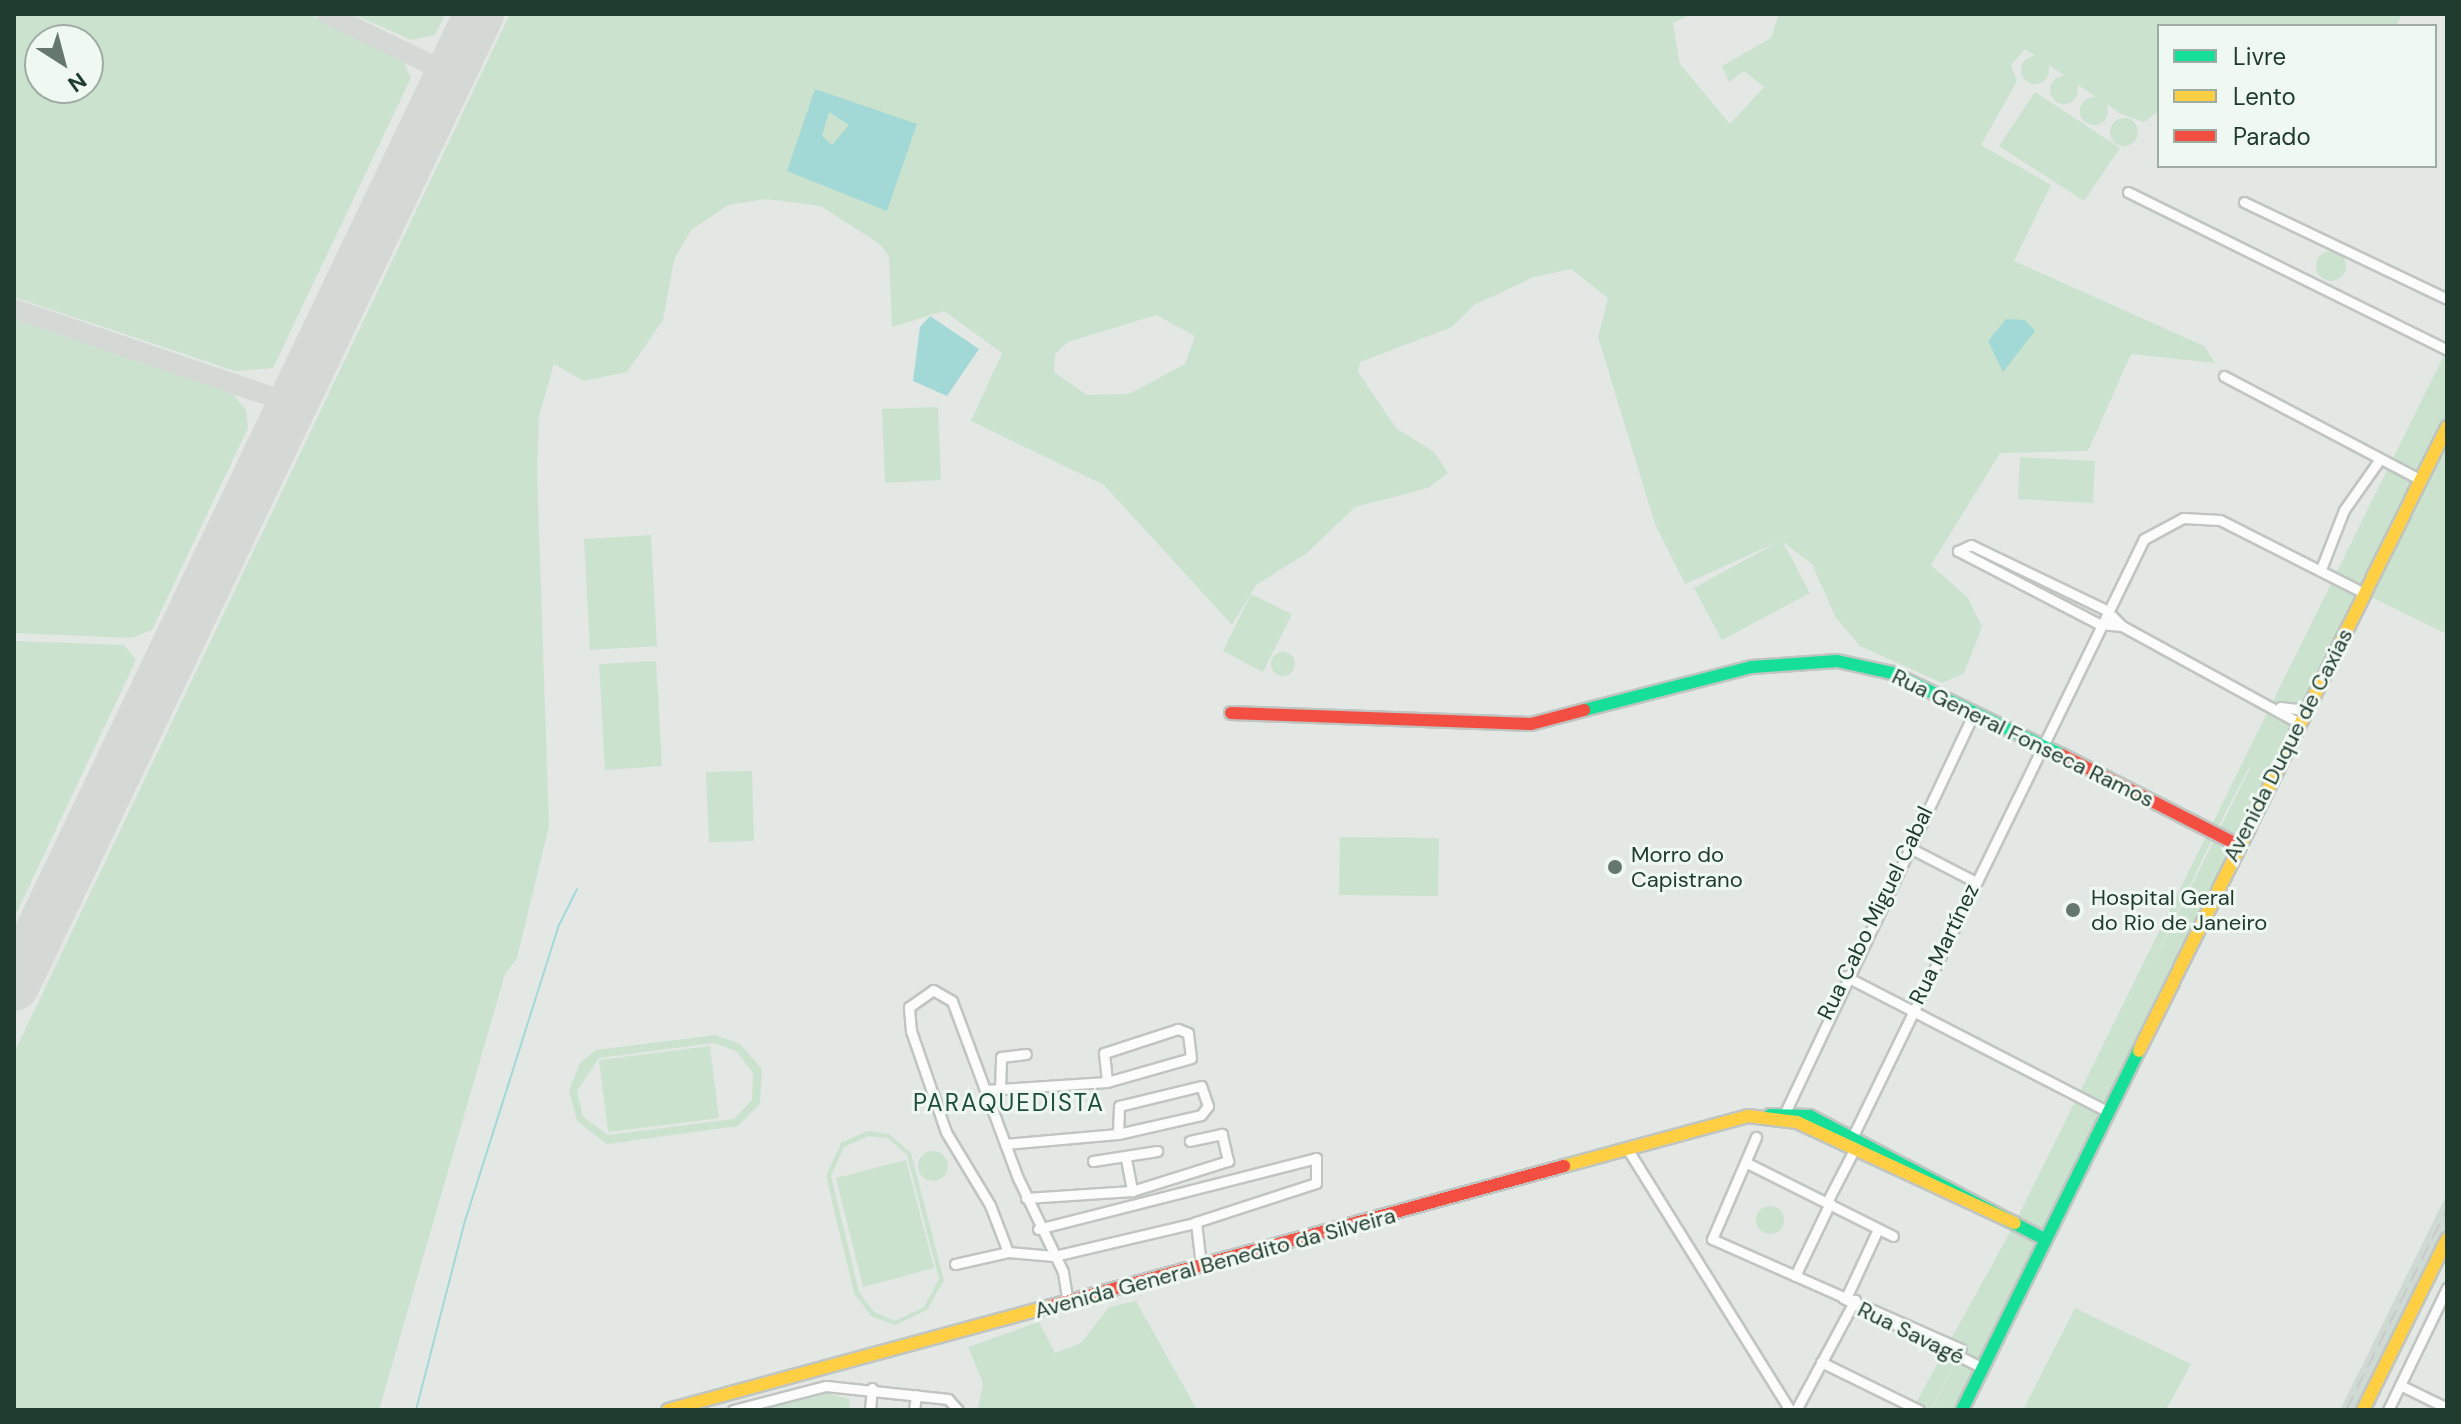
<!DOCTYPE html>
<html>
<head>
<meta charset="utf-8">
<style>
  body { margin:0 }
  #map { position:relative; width:2461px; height:1424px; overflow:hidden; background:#e3e8e5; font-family:"DM Sans",sans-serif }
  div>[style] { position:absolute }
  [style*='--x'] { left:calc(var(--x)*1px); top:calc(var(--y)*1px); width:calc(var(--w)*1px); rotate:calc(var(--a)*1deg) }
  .built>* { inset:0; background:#d0dad4 }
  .green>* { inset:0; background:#cbe2ce }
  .round { border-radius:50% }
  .water>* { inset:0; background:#a2d9d6 }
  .stream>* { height:2px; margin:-1px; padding:0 1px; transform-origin:1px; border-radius:1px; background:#a2d9d6 }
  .taxiway>* { height:20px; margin:-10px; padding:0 10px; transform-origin:10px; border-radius:10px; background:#d4d9d6 }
  .runway>* { height:50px; margin:-25px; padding:0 25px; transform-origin:25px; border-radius:25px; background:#d4d9d6 }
  .roads { filter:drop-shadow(2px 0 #c0c5c2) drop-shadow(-2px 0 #c0c5c2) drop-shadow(0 2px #c0c5c2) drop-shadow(0 -2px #c0c5c2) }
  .street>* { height:9px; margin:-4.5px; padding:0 4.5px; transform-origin:4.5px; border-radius:4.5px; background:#fbfcfb }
  .fast>* { height:12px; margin:-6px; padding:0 6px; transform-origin:6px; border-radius:6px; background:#16e098 }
  .slow>* { height:12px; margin:-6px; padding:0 6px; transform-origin:6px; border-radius:6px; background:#ffcf43 }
  .jam>* { height:12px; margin:-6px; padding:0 6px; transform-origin:6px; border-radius:6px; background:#f24e42 }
  .rail>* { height:2px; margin-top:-1px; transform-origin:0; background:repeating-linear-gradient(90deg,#c6cac8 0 16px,transparent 0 24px) }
  .dots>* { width:22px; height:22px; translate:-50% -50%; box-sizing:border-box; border:4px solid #f0f8f2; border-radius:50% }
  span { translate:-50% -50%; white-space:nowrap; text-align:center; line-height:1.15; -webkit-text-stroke:6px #f0f8f2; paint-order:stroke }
  .street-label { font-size:22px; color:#203c2f }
  .poi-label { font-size:22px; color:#203c2f }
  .left { translate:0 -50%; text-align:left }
  .neighbourhood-label { font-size:24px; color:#1c4e39; letter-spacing:2px }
  .frame { position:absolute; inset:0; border:16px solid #203c2f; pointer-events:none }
  .legend { position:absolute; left:2157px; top:24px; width:280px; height:144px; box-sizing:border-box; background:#f0f8f2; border:2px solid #9dada4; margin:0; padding:10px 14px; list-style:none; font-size:24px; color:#203c2f }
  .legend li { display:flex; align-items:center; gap:16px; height:40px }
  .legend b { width:40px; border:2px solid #9dada4 }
  .north { position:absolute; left:24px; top:24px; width:80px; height:80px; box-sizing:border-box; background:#f0f8f2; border:2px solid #9dada4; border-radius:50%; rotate:144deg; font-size:22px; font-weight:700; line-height:32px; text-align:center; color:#203c2f }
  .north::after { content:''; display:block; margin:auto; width:28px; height:36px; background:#64786f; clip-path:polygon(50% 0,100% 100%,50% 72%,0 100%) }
</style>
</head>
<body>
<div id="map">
  <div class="built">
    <i style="clip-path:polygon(2447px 1194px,2447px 1227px,2357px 1410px,2340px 1410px)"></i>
  </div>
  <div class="green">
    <i style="clip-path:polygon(evenodd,14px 14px,309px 14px,402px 58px,411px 78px,273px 368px,235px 371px,14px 297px,14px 14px,40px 40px,88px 40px,88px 88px,40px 88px,40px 40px)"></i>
    <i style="clip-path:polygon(353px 14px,445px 14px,435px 35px,411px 40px)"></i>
    <i style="clip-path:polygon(evenodd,510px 14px,1691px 14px,1673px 23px,1680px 64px,1730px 124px,1764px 87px,1744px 71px,1729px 82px,1722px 66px,1771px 38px,1779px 14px,2402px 14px,2396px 26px,2159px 26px,2159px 111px,2144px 122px,2121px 114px,2025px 49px,2011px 65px,2017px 81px,1981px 145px,2051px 185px,2014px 261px,2204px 346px,2215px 363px,2131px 354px,2088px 451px,2000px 453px,1931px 565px,1968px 598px,1982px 627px,1964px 673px,1942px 683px,1860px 646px,1836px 618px,1812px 564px,1783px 542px,1810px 593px,1722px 640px,1694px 588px,1780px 541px,1685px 584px,1655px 524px,1598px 337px,1608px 298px,1571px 269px,1534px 277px,1474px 305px,1452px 327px,1360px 362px,1358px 372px,1396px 428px,1434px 452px,1448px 473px,1428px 488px,1355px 507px,1307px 553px,1256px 585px,1232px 625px,1104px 485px,971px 421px,1002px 353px,944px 311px,892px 327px,889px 257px,881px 245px,821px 206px,766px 199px,728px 205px,691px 230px,674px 260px,663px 320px,627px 372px,583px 381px,554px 364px,539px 416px,537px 471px,549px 826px,517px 958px,505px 974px,379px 1410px,14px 1410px,14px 1053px,510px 14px,1156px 315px,1195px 336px,1185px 364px,1129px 394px,1087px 395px,1054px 372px,1055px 354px,1068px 342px,1156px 315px)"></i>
    <i class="round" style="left:2021px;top:56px;width:28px;height:28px"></i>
    <i class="round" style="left:2050px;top:76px;width:28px;height:28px"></i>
    <i style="clip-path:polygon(2035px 92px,2120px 148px,2084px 201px,1999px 146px)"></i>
    <i class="round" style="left:2080px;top:97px;width:28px;height:28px"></i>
    <i class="round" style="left:2110px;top:118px;width:28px;height:28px"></i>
    <i class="round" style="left:2316px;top:251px;width:30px;height:30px"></i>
    <i style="clip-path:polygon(14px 318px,232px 393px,246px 410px,248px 428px,152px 630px,132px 638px,14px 633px)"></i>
    <i style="clip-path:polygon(evenodd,2447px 349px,2447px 634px,2365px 594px,1960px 1410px,1932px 1410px,1967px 1339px,1931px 1410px,1912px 1410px,2015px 1223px,2447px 349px,2249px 767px,2250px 768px,2149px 971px,2215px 833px,2249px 767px)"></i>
    <i style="clip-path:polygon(938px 407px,941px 480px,885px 483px,882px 409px)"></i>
    <i style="clip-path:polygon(2020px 457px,2095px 461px,2093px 503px,2018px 499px)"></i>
    <i style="clip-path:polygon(651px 535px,657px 646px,590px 650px,584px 539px)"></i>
    <i style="clip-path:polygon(1251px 594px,1292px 614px,1263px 672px,1223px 651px)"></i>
    <i style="clip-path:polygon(14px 641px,124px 645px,136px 660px,14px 918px)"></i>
    <i class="round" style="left:1271px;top:652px;width:24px;height:24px"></i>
    <i style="clip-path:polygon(656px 661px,662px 766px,605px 770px,599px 664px)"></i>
    <i style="clip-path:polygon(752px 771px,754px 841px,709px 842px,706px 772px)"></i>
    <i style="clip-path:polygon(1340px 837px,1439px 838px,1438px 896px,1339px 895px)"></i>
    <i style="clip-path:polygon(evenodd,715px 1035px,740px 1044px,762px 1069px,760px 1104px,738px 1126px,607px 1144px,577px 1121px,569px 1090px,580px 1063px,596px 1050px,715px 1035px,714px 1043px,736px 1051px,753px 1073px,752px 1100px,734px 1119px,608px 1135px,583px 1117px,577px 1091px,599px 1058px,714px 1043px)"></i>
    <i style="clip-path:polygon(710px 1046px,719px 1118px,608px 1132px,599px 1060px)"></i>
    <i style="clip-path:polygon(evenodd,868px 1131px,889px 1134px,911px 1153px,944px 1280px,927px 1310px,895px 1325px,871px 1316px,854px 1293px,826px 1176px,841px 1143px,868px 1131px,868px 1136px,888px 1138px,907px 1155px,939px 1279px,924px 1307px,895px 1321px,874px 1312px,859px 1292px,831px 1176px,844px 1147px,868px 1136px)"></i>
    <i class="round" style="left:918px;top:1151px;width:30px;height:30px"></i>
    <i style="clip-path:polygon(906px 1160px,934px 1268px,863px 1287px,836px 1178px)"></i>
    <i class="round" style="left:1756px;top:1206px;width:28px;height:28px"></i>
    <i style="clip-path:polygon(1136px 1301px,1197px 1410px,978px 1410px,983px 1383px,968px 1347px,1039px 1322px,1055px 1353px,1081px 1343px,1109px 1307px)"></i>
    <i style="clip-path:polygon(2075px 1308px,2191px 1364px,2166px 1410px,2023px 1410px)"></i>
    <i style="clip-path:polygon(819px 1391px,849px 1399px,850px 1410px,755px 1410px)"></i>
  </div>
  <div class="water">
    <i style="clip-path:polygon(evenodd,815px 89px,917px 124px,887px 211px,787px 171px,815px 89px,829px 112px,849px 125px,832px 145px,822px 136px,829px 112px)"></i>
    <i style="clip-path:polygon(930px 316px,979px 349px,947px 396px,913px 381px,920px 327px)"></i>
    <i style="clip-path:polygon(2006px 319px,2025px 320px,2035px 331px,2003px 372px,1988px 341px)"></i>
  </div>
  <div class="stream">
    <i style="--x:416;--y:1410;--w:195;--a:-75.5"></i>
    <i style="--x:465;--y:1221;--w:311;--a:-72.4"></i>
    <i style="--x:559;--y:925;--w:40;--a:-63.4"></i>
  </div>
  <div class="taxiway">
    <i style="--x:327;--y:14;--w:137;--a:26"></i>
    <i style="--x:14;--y:309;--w:295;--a:18.8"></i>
  </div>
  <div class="runway">
    <i style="--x:14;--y:986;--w:1078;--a:-64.43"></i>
  </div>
  <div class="roads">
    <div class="street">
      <i style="--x:2128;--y:192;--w:356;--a:26.3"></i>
      <i style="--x:2244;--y:202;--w:225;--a:25.5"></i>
      <i style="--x:2224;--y:376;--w:221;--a:27.8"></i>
      <i style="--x:2321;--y:569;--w:63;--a:-68.7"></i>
      <i style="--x:2344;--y:510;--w:62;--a:-54.8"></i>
      <i style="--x:2122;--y:626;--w:23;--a:-175"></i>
      <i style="--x:2099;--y:624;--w:159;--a:-152.6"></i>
      <i style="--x:1958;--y:551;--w:14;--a:-25"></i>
      <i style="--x:1971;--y:545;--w:150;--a:25.7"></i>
      <i style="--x:2106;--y:610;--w:23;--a:45"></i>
      <i style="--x:2122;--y:626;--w:202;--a:28.7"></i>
      <i style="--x:2280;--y:707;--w:25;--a:7"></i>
      <i style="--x:1908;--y:847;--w:74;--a:27.3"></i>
      <i style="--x:1845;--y:976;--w:295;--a:27.3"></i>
      <i style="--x:1000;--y:1089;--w:32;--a:-88"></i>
      <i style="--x:1001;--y:1057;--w:25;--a:-7"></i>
      <i style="--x:985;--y:1090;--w:122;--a:-3.8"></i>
      <i style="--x:1107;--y:1082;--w:87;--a:-15.9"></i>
      <i style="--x:1191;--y:1058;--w:25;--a:-97"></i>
      <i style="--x:1188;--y:1033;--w:11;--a:-158"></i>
      <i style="--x:1178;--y:1029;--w:78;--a:162"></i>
      <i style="--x:1104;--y:1053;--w:29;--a:84"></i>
      <i style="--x:1782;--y:1119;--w:451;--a:-64.7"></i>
      <i style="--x:1756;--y:1137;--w:111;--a:113.3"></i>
      <i style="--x:1712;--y:1239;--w:272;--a:23.8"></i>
      <i style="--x:1005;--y:1144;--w:113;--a:-5.1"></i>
      <i style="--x:1118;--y:1134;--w:85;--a:-12.9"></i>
      <i style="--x:1201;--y:1115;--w:11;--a:-52"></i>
      <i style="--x:1208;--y:1106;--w:21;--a:-109"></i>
      <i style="--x:1201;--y:1086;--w:84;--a:166.3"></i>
      <i style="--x:1119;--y:1106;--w:28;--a:92"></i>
      <i style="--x:1849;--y:1144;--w:673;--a:-64.01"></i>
      <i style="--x:2144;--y:539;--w:44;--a:-28.3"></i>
      <i style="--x:2183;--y:518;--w:37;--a:3"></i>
      <i style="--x:2220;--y:520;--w:161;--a:26.9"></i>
      <i style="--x:1628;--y:1150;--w:306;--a:58.1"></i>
      <i style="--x:1126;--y:1159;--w:33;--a:79"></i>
      <i style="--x:1093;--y:1161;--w:65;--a:-8.9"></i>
      <i style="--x:1749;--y:1164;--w:161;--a:26.6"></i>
      <i style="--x:1026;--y:1198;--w:106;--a:-3.8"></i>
      <i style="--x:1132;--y:1191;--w:101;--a:-17.4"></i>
      <i style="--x:1228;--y:1161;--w:28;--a:-103"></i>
      <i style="--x:1222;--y:1134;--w:33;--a:168"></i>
      <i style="--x:1827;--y:1202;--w:59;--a:-62.6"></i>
      <i style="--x:1038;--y:1229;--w:287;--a:-14.3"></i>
      <i style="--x:1316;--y:1158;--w:25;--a:90"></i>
      <i style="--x:1316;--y:1183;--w:126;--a:162"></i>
      <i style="--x:1196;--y:1222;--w:44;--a:83.5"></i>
      <i style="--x:1008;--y:1252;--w:50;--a:-111"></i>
      <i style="--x:990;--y:1205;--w:85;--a:-121.1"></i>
      <i style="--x:946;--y:1132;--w:107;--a:-109.1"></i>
      <i style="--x:911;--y:1031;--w:24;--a:-95"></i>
      <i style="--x:909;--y:1007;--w:29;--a:-35"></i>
      <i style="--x:933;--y:990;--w:22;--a:30"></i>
      <i style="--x:952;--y:1001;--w:189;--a:69.6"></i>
      <i style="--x:1018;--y:1178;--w:104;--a:64.4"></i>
      <i style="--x:1063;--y:1272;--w:32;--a:81"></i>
      <i style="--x:955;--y:1264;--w:54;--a:-12.8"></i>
      <i style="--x:1008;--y:1252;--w:46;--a:5"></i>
      <i style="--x:1054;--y:1256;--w:145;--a:-13.2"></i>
      <i style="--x:1795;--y:1276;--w:81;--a:-64.4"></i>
      <i style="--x:1843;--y:1298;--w:157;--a:26.6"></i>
      <i style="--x:1846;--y:1298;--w:76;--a:-65.1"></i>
      <i style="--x:1821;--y:1362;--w:109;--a:26.1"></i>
      <i style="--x:2400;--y:1385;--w:52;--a:26.1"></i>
      <i style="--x:733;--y:1410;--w:96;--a:-14.5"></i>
      <i style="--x:826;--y:1386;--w:123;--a:6.1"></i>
      <i style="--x:948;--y:1399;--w:15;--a:48"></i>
      <i style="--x:870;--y:1410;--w:22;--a:-85"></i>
      <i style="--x:914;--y:1410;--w:15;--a:-82"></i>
      <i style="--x:1796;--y:1410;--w:125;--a:-61.8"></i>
      <i style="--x:2388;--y:1410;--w:136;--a:-64.2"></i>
    </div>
    <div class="fast">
      <i style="--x:1584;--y:710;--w:173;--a:-14.4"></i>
      <i style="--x:1752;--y:667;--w:85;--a:-4"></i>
      <i style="--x:1837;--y:661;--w:56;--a:12.3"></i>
      <i style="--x:1892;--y:673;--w:189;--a:25.8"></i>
      <i style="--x:1770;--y:1115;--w:40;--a:1.4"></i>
      <i style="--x:1810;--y:1116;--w:264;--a:27.7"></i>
      <i style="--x:1962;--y:1410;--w:400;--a:-63.8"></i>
    </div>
    <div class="slow">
      <i style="--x:2139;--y:1051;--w:696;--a:-63.73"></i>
      <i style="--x:1564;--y:1166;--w:191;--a:-15.2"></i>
      <i style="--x:1748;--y:1116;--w:49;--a:7"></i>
      <i style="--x:1797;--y:1122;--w:240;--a:24.9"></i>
      <i style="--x:668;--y:1410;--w:397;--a:-15.2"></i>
      <i style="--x:2363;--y:1410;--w:191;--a:-63.8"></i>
    </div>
    <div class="jam">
      <i style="--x:1231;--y:713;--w:300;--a:2.1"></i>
      <i style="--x:1531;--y:724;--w:55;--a:-14.8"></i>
      <i style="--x:2062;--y:755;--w:198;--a:27.1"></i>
      <i style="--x:1051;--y:1306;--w:532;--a:-15.26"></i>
    </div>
  </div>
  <div class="rail">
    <i style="--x:2346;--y:1410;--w:225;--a:-63.3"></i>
  </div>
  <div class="dots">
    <i style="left:1615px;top:867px;background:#64786f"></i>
    <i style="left:2073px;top:910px;background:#64786f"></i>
  </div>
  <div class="street-label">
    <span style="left:2023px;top:738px;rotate:26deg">Rua General Fonseca Ramos</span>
    <span style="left:2288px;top:745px;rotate:-63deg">Avenida Duque de Caxias</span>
    <span style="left:1875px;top:913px;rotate:-64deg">Rua Cabo Miguel Cabal</span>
    <span style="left:1944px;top:944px;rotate:-64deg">Rua Martínez</span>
    <span style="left:1215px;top:1263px;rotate:-15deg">Avenida General Benedito da Silveira</span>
    <span style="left:1911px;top:1333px;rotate:26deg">Rua Savagé</span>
  </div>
  <div class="poi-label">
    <span class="left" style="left:1631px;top:867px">Morro do<br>Capistrano</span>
    <span class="left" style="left:2091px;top:910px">Hospital Geral<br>do Rio de Janeiro</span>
  </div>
  <div class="neighbourhood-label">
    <span style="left:1009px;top:1103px">PARAQUEDISTA</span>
  </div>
  <div class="frame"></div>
  <ul class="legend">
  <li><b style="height:10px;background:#16e098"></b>Livre</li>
  <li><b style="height:10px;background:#ffcf43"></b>Lento</li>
  <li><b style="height:10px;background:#f24e42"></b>Parado</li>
  </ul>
  <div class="north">N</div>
</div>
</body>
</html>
